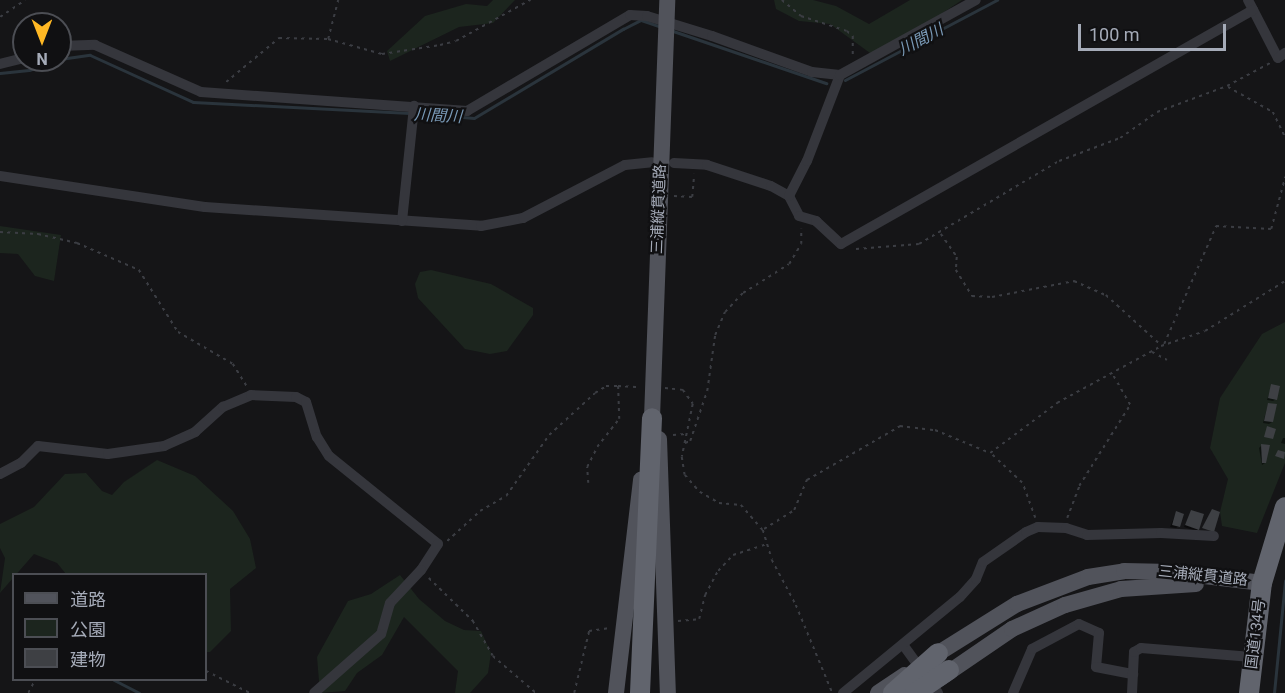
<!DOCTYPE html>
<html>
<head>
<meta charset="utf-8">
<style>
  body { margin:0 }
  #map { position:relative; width:1285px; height:693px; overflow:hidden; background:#151517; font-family:Roboto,"Noto Sans JP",sans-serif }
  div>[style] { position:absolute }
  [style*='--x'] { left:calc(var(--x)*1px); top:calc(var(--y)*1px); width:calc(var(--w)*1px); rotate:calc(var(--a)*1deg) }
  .green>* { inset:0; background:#1c251e }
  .shadow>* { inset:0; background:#0007 }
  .stream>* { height:3px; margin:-1.5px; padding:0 1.5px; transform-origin:1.5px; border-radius:1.5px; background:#2a343c }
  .building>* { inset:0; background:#3e4044 }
  .path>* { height:1.5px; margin-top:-0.75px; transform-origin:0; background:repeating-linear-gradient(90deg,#3b3d43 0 3px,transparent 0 7.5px) }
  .street>* { height:10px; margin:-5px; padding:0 5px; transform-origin:5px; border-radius:5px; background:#35363c }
  .primary>* { height:16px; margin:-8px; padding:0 8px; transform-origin:8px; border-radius:8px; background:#51535b }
  .highway>* { height:20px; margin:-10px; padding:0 10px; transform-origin:10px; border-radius:10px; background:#61646d }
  span { translate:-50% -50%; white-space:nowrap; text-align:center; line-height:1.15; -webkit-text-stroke:4.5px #101012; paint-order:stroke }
  .street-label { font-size:15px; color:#a5abb8 }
  .water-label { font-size:16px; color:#7999b6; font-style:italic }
  .legend { position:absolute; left:12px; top:573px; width:195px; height:108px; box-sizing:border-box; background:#101012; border:2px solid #4c4e54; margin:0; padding:8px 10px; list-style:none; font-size:18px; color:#a5abb8 }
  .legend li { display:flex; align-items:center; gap:12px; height:30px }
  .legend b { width:30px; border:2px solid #4c4e54 }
  .north { position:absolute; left:12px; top:12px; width:60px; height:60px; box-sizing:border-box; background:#101012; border:2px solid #4c4e54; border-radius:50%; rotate:180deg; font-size:16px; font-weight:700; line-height:24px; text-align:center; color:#a5abb8 }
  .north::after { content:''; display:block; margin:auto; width:21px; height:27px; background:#ffb824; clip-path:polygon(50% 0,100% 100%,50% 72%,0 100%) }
  .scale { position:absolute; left:1078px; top:24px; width:148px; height:27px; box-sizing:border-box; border:3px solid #a5abb8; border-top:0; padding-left:8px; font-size:18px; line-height:21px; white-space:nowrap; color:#a5abb8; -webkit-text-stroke:4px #101012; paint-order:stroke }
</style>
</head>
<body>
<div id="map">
  <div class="green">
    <i style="clip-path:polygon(493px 0,515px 0,493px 23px,459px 27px,390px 61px,387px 51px,425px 16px,466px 4px,487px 6px)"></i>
    <i style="clip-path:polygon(774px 0,813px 0,836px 6px,869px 24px,910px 0,962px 0,901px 41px,870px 53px,830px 24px,799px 21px,776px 9px)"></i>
    <i style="clip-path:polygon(0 226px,61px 235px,54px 281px,35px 276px,18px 254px,0 253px)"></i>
    <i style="clip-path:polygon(431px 270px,491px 284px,533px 308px,533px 315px,507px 351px,490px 354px,465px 349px,418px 298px,415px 284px,420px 272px)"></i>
    <i style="clip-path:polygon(1285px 322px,1285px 463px,1257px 533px,1222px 526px,1220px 512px,1228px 479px,1210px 448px,1220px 398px,1262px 334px)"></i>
    <i style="clip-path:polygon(157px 460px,195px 476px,233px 511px,250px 539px,256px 568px,230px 589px,231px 631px,210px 652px,206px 652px,206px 574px,66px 574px,57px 563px,34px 554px,0 593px,5px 558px,0 548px,0 524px,34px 507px,65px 474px,86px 473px,102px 491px,112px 495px,124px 482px)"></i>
    <i style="clip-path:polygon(400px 575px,419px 599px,445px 621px,464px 630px,481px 631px,491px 653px,488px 673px,470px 693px,455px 693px,458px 671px,404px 617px,382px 655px,357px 673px,345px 691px,320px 693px,317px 657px,348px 601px,371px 594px)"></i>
  </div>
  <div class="shadow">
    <i style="clip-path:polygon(1272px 385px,1276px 399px,1273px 401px,1267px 400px)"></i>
    <i style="clip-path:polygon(1268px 404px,1272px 422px,1269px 424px,1263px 423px)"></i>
    <i style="clip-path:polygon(1283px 438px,1285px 438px,1285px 444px,1281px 443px)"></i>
    <i style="clip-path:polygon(1261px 446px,1265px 463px,1262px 465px,1259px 448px)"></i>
    <i style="clip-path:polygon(1192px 511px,1198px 529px,1196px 531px,1184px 527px)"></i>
    <i style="clip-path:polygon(1176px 513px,1179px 526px,1176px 528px,1170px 527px)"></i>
  </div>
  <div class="stream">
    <i style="--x:673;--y:31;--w:162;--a:18.8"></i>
    <i style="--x:60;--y:59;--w:30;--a:-8"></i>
    <i style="--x:90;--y:55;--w:113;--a:24.5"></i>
    <i style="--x:193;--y:102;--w:217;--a:2.9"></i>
    <i style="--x:0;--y:73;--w:29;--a:-6"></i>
    <i style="--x:29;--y:70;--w:31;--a:-19"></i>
    <i style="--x:845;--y:80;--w:172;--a:-27.8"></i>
    <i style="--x:417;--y:113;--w:57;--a:5"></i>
    <i style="--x:474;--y:118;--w:174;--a:-30.9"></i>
    <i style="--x:623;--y:29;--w:20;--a:-27"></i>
    <i style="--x:641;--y:20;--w:21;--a:19"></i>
    <i style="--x:114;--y:680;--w:28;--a:27"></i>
    <i style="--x:1274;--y:693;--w:113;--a:-84.4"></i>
  </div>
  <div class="building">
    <i style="clip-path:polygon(1271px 384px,1280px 386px,1277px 400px,1268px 398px)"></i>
    <i style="clip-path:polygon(1268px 403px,1277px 404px,1273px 422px,1264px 421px)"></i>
    <i style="clip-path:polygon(1267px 426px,1276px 429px,1273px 439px,1264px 437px)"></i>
    <i style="clip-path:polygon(1261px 444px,1270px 445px,1266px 463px,1262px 463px)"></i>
    <i style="clip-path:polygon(1278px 450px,1285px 452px,1284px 459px,1275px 456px)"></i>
    <i style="clip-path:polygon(1212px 509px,1220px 512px,1214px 532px,1202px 528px)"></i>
    <i style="clip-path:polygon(1191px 510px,1204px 514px,1199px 530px,1185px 525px)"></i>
    <i style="clip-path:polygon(1176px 511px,1184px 514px,1180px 527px,1172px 525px)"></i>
  </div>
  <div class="path">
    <i style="--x:782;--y:0;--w:25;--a:40"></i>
    <i style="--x:801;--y:16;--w:48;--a:18.1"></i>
    <i style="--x:847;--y:31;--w:8;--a:40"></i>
    <i style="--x:853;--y:36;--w:20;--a:90"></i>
    <i style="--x:0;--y:17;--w:30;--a:-34"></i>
    <i style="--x:328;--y:39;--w:56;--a:15.5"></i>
    <i style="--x:382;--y:54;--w:59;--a:-8.8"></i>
    <i style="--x:440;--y:45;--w:16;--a:-14"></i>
    <i style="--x:456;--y:41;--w:85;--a:-29"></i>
    <i style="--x:226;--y:82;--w:69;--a:-39.7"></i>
    <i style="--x:279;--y:38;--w:49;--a:1.2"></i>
    <i style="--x:328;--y:39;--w:40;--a:-75.6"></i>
    <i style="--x:1228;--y:87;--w:51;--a:29.1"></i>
    <i style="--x:1273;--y:112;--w:28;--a:64"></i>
    <i style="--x:674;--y:196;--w:18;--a:3"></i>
    <i style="--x:692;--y:197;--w:23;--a:-85"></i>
    <i style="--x:0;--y:232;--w:38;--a:3"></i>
    <i style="--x:38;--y:234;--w:40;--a:13"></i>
    <i style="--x:77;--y:243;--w:68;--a:23.5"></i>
    <i style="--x:139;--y:270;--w:73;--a:57.8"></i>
    <i style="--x:178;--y:332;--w:64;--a:30.2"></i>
    <i style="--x:233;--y:364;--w:26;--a:58"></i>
    <i style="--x:941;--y:234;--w:28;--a:55"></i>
    <i style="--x:957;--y:257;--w:13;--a:94"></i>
    <i style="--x:956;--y:270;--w:31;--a:58"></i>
    <i style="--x:972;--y:296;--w:20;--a:3"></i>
    <i style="--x:992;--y:297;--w:84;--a:-11"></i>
    <i style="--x:1074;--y:281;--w:35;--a:24"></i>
    <i style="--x:1106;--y:295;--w:74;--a:42.3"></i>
    <i style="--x:856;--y:249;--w:63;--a:-4.5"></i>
    <i style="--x:919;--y:244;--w:163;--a:-30.7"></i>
    <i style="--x:1059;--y:161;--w:65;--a:-20.7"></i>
    <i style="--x:1120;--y:138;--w:45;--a:-35.1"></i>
    <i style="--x:1157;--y:112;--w:75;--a:-20.4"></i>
    <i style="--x:1227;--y:86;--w:49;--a:-28.1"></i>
    <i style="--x:1164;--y:344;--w:129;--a:-66.2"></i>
    <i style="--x:1216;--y:226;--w:55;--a:3.1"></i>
    <i style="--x:1271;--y:229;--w:54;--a:-74.9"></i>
    <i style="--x:1152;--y:352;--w:17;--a:28"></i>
    <i style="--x:665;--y:388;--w:18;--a:6"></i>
    <i style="--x:683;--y:390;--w:17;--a:54"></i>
    <i style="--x:693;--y:404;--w:54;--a:101.7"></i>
    <i style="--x:682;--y:457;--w:18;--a:81"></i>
    <i style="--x:685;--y:475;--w:23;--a:49"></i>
    <i style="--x:700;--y:492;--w:22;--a:30"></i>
    <i style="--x:719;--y:503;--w:22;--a:5"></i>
    <i style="--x:741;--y:505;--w:33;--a:49"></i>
    <i style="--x:763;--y:530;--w:31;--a:73"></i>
    <i style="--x:772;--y:560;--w:51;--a:61.9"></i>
    <i style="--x:796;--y:605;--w:94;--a:67.5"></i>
    <i style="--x:673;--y:435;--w:13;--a:-4"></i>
    <i style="--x:685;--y:443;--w:5;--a:-22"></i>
    <i style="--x:690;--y:441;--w:53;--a:-71.2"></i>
    <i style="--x:707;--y:391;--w:57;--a:-81.9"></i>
    <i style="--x:715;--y:335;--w:25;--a:-67"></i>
    <i style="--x:725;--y:312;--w:26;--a:-47"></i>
    <i style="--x:743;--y:293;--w:54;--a:-32.2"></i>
    <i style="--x:789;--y:264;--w:23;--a:-59"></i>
    <i style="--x:801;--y:244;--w:15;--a:-90"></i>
    <i style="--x:588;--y:483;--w:16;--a:-94"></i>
    <i style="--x:587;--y:467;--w:22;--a:-63"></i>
    <i style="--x:597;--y:447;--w:36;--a:-52"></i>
    <i style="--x:619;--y:419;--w:33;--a:-92"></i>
    <i style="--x:618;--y:386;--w:22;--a:3"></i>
    <i style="--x:1035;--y:518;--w:37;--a:-110"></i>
    <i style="--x:1022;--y:483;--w:44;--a:-136.8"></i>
    <i style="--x:990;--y:453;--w:84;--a:-36.7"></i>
    <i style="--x:1057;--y:403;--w:119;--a:-28.7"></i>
    <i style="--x:1161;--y:346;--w:46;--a:-18.8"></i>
    <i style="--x:1205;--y:331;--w:94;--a:-32"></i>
    <i style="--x:1067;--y:518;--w:34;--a:-69"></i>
    <i style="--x:1079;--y:486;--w:96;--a:-57.8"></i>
    <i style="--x:1130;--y:405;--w:36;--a:-120"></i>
    <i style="--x:764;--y:529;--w:36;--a:-32"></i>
    <i style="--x:794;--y:510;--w:33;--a:-67"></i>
    <i style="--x:807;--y:480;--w:108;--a:-30.1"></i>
    <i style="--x:900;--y:426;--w:35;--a:7"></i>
    <i style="--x:935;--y:430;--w:60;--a:22.7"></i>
    <i style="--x:447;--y:541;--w:45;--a:-42.3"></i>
    <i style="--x:480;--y:511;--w:30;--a:-30"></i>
    <i style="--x:506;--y:496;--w:75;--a:-54.8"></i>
    <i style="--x:549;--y:435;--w:62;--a:-42.4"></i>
    <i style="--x:595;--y:393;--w:13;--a:-32"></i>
    <i style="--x:606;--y:386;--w:11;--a:0"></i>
    <i style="--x:429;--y:578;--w:62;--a:44.3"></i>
    <i style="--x:473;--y:621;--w:40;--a:60.3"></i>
    <i style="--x:493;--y:656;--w:57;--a:40.7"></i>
    <i style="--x:678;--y:621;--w:21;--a:-5"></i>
    <i style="--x:699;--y:619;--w:25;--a:-76"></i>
    <i style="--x:705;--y:595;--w:27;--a:-62"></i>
    <i style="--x:718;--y:571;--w:22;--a:-47"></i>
    <i style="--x:733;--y:555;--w:35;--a:-18"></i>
    <i style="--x:206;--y:671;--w:49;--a:26.6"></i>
    <i style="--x:28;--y:693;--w:15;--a:-62"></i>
    <i style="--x:574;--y:693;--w:64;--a:-76.4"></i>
    <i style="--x:589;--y:631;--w:21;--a:-8"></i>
  </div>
  <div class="street">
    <i style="--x:1248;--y:0;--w:65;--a:62.7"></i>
    <i style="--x:1278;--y:58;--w:9;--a:-36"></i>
    <i style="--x:60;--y:46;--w:35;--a:-2"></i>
    <i style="--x:95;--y:45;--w:116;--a:23.9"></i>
    <i style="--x:201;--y:92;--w:267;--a:4.1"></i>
    <i style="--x:467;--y:111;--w:189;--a:-30.5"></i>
    <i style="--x:630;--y:15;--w:17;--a:3"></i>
    <i style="--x:647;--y:16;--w:68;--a:17.1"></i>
    <i style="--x:712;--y:36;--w:106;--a:19.8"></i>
    <i style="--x:812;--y:72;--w:28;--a:6"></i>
    <i style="--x:0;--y:64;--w:25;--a:-14"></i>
    <i style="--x:674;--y:163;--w:33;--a:3"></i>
    <i style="--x:707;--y:165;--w:67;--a:18.2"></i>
    <i style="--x:771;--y:186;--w:21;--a:29"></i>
    <i style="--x:789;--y:196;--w:22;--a:63"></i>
    <i style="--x:799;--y:216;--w:18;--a:16"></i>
    <i style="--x:816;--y:221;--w:34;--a:43"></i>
    <i style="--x:841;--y:244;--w:474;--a:-29.6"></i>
    <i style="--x:0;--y:176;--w:207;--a:8.6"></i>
    <i style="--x:205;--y:207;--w:277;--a:3.9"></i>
    <i style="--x:481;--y:226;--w:43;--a:-10.8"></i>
    <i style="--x:523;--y:218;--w:115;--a:-27.5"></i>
    <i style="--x:625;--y:165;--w:27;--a:-6"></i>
    <i style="--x:789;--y:196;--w:39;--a:-63"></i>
    <i style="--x:807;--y:161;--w:92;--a:-69"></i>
    <i style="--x:840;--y:75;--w:155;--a:-28.9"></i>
    <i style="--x:402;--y:221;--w:116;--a:-84"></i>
    <i style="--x:0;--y:474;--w:24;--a:-28"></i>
    <i style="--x:21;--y:463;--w:24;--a:-45"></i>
    <i style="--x:38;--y:446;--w:70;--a:6.5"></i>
    <i style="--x:108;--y:454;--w:57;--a:-8.1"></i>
    <i style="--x:164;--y:446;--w:34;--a:-24"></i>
    <i style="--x:195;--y:432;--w:38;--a:-42"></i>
    <i style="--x:223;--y:407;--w:30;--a:-23"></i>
    <i style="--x:251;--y:395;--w:45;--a:2.5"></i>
    <i style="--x:296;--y:397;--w:11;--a:27"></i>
    <i style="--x:306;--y:402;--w:37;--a:73"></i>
    <i style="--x:317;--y:437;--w:22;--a:58"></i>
    <i style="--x:329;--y:456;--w:140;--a:38.9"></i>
    <i style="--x:438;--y:544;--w:31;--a:123"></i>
    <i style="--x:421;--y:570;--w:45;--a:133.2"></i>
    <i style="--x:390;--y:603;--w:32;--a:106"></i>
    <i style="--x:381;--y:634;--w:89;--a:138.6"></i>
    <i style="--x:904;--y:646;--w:58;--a:54.1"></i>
    <i style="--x:843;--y:693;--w:151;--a:-39.4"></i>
    <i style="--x:960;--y:597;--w:24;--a:-48"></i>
    <i style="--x:976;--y:579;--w:18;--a:-68"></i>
    <i style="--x:983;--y:562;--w:52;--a:-34.9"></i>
    <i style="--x:1026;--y:532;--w:13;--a:-23"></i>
    <i style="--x:1038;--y:527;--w:28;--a:2"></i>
    <i style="--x:1066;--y:528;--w:22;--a:18"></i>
    <i style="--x:1087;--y:535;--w:74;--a:-1.5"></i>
    <i style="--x:1161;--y:533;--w:53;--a:3.2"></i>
    <i style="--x:1013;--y:693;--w:48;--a:-66.6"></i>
    <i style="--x:1032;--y:649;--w:53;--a:-28"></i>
    <i style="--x:1079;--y:624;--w:22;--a:24"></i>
    <i style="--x:1099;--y:633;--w:34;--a:95"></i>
    <i style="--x:1096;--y:667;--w:38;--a:11"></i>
    <i style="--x:1132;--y:693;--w:41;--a:-87.2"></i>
    <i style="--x:1134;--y:652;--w:8;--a:-30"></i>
    <i style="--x:1141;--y:648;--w:111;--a:4.6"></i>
  </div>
  <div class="primary">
    <i style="--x:652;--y:418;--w:418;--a:-87.9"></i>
    <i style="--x:659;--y:439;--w:254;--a:88"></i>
    <i style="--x:929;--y:659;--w:104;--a:-32"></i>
    <i style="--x:1017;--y:604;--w:76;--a:-20.8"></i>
    <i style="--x:1088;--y:577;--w:36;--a:-9"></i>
    <i style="--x:1124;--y:571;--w:47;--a:1.2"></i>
    <i style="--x:1171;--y:572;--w:92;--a:6.9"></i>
    <i style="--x:939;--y:679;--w:88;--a:-34.4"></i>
    <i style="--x:1012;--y:629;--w:58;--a:-24.4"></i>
    <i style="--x:1065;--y:605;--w:58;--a:-15.9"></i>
    <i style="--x:1121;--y:589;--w:75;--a:-3.8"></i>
    <i style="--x:616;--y:693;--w:215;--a:-83.3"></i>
    <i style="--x:878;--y:693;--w:32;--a:-34"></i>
  </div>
  <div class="highway">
    <i style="--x:640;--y:693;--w:275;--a:-87.5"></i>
    <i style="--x:893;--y:693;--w:60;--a:-41.6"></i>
    <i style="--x:915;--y:693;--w:41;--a:-34.1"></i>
    <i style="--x:1249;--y:693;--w:111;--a:-83.3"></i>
    <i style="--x:1262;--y:583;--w:79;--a:-73.2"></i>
  </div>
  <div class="street-label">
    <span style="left:659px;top:209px;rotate:-88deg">三浦縦貫道路</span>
    <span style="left:1203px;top:576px;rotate:6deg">三浦縦貫道路</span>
    <span style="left:1256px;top:634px;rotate:-83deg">国道134号</span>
  </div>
  <div class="water-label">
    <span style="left:921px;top:40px;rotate:-28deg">川間川</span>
    <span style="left:438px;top:116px;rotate:3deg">川間川</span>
  </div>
  <ul class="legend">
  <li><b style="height:8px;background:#51535b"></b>道路</li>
  <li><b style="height:16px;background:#1c251e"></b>公園</li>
  <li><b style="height:16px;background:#3e4044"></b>建物</li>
  </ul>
  <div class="north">N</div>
  <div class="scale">100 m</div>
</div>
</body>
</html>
